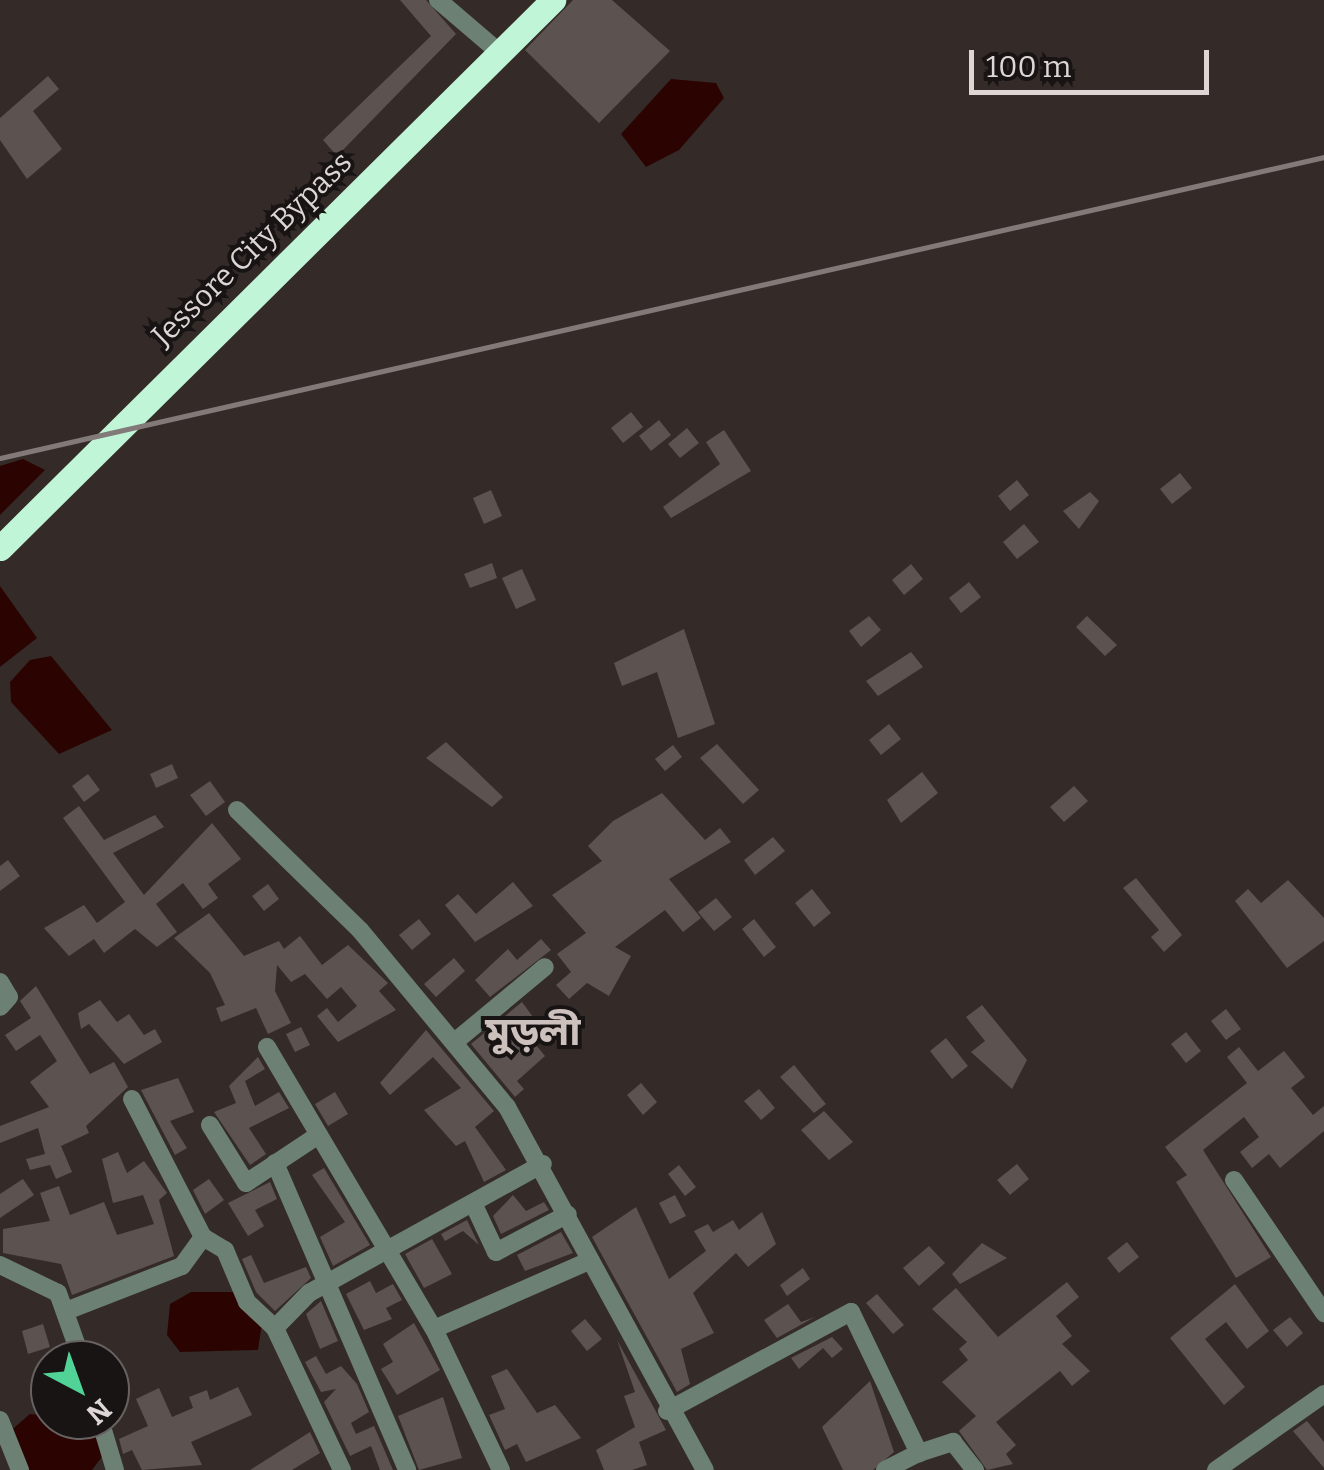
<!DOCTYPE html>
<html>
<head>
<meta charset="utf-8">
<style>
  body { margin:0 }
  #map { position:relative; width:1324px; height:1470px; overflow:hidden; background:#342b29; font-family:Bitter,"Noto Sans Bengali",serif }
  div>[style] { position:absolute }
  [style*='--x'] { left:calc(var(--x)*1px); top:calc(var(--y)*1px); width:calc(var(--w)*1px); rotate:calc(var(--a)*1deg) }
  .water>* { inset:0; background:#2b0401 }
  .building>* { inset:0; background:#5c524f }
  .minor>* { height:18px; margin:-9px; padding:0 9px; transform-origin:9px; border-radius:9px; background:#6c8074 }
  .highway>* { height:25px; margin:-12.5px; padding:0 12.5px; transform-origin:12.5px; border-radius:12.5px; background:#c1f5d8 }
  .rail>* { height:5px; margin:-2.5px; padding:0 2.5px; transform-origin:2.5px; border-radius:2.5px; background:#827a79 }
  span { translate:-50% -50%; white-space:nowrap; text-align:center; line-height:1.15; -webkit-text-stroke:8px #181413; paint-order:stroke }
  .street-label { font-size:30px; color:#ddd6d5 }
  .district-label { font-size:40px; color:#cdc1be; font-weight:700 }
  .north { position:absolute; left:30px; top:1340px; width:100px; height:100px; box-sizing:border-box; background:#181413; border:2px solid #676261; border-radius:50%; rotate:139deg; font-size:28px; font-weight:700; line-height:40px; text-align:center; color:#ddd6d5 }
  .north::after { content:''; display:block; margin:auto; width:35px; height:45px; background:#51d397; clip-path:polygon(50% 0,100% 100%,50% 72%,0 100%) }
  .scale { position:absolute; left:969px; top:50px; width:240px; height:45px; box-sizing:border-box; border:5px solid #ddd6d5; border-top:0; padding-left:12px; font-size:30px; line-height:35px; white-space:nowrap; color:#ddd6d5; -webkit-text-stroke:8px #181413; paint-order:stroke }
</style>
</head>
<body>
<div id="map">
  <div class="water">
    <i style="clip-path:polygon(671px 79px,716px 83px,724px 98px,679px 150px,646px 167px,621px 134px)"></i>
    <i style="clip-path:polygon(23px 459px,45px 470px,0 515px,0 466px)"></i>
    <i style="clip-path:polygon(0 586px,37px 638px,0 667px)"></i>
    <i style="clip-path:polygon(51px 656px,112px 730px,59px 754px,11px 702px,10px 682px,30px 660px)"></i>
    <i style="clip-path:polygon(191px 1292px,234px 1292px,262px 1323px,258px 1350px,180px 1352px,167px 1335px,170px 1304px)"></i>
    <i style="clip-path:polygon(30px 1414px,91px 1420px,104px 1454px,92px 1470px,25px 1470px,8px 1433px)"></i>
  </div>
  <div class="building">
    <i style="clip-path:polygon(400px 0,426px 0,456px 34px,337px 156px,323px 140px,431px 36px)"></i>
    <i style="clip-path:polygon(573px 0,612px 0,670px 51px,599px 123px,525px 50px)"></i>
    <i style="clip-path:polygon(48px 76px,59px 89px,33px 111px,62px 149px,27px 179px,0 140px,0 118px)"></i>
    <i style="clip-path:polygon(631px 412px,643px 427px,623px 443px,611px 428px)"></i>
    <i style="clip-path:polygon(659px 420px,671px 435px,651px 451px,639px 436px)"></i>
    <i style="clip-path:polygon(687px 428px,699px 443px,680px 458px,668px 444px)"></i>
    <i style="clip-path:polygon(724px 430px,751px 471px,671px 518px,663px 507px,720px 464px,706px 442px)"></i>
    <i style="clip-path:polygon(1180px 473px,1192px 488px,1172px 504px,1160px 489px)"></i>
    <i style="clip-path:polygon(1017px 480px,1029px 495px,1010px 511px,998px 496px)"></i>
    <i style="clip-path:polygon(491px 490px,502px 516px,484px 524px,473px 498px)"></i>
    <i style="clip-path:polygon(1090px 492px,1099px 501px,1079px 529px,1063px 511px)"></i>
    <i style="clip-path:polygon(1024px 524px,1039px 542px,1017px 559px,1003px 542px)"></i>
    <i style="clip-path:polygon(492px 563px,497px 578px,470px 588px,464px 574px)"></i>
    <i style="clip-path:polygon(911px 564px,923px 579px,904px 595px,892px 580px)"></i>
    <i style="clip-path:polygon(522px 569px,536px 600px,516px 609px,502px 578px)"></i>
    <i style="clip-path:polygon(969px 582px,981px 597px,961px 613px,949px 598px)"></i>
    <i style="clip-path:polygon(869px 616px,881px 630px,861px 647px,849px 631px)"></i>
    <i style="clip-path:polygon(1087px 616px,1117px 645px,1105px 656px,1076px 627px)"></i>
    <i style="clip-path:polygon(684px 629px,715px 724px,678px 738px,657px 672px,622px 686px,614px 663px)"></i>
    <i style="clip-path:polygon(911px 652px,923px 667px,878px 696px,866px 681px)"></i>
    <i style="clip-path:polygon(889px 724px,901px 739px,881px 755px,869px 740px)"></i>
    <i style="clip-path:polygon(446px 742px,503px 797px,492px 807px,426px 758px)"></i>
    <i style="clip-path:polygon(717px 744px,759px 790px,743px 804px,700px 758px)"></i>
    <i style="clip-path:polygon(673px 745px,682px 757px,665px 771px,655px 759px)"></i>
    <i style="clip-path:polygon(172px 764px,178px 778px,156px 788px,150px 774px)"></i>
    <i style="clip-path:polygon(922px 772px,938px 793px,901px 823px,887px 800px)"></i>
    <i style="clip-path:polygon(88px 774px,100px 790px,84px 802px,72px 786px)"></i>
    <i style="clip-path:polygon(210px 781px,225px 802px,206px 816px,190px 795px)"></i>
    <i style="clip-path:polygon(1074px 786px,1088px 801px,1064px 822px,1050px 807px)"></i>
    <i style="clip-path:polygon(662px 793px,705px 840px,720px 828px,731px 842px,669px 879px,701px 918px,683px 932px,665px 910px,615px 947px,631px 956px,609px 996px,587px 983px,569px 999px,556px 985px,571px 972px,557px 954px,586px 933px,552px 895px,602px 861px,588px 846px,613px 821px)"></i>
    <i style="clip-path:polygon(79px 806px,104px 840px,155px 815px,164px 827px,113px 853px,144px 895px,212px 823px,241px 859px,208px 884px,218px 898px,203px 909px,183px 883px,156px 904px,177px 932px,157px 947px,135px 929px,104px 953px,94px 939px,69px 956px,44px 928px,84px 905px,97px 923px,125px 902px,63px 818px)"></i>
    <i style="clip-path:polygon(773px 837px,785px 851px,755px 875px,744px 860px)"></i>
    <i style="clip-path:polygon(8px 860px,20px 876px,0 891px,0 866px)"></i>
    <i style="clip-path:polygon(1136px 878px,1182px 935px,1164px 952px,1151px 937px,1159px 930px,1123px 888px)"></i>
    <i style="clip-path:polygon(1288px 880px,1324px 918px,1324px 941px,1287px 968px,1235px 901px,1248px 889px,1261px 903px)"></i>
    <i style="clip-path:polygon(513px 882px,533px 906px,475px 942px,445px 905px,458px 894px,476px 914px)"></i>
    <i style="clip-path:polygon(268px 884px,279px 899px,264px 911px,252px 896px)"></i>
    <i style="clip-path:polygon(812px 889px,831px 913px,814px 927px,795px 903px)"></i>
    <i style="clip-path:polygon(716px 898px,732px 917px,714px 931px,698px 912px)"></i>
    <i style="clip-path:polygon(209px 913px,244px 956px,279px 941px,284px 949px,300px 936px,322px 965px,348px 945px,388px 983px,379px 991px,396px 1010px,338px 1042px,317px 1016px,327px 1008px,338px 1022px,357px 1006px,341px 987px,327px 999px,305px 974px,291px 982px,277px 965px,275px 991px,291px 1023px,268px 1034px,256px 1008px,221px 1022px,216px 1008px,225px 1005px,210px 973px,174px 938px)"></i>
    <i style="clip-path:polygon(419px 919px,431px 934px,412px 950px,399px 935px)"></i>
    <i style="clip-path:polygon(754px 919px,776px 947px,764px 957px,742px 929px)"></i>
    <i style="clip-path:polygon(541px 939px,551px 950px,490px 997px,475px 980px,508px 949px,517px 960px)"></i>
    <i style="clip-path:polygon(454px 958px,465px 971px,436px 997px,424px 984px)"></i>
    <i style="clip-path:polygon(36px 986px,90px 1074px,114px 1062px,128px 1087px,86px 1126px,89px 1133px,61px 1146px,72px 1172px,56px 1179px,50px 1165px,30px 1170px,26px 1159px,45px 1154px,38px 1128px,0 1143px,0 1126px,49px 1107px,30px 1082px,57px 1061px,40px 1035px,16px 1051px,5px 1035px,31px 1018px,20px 1001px)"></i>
    <i style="clip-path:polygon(100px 1000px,117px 1022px,129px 1014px,144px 1035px,155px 1029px,162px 1042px,124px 1064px,89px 1024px,81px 1029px,78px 1013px)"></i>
    <i style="clip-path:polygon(522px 1002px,547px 1036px,536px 1045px,545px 1056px,517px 1081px,524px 1089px,515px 1097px,471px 1044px)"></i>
    <i style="clip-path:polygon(982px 1005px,1027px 1060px,1012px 1089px,971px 1052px,985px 1041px,966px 1017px)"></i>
    <i style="clip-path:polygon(1226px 1009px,1241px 1029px,1226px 1040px,1211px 1021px)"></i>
    <i style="clip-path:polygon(558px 1011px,573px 1029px,562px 1039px,546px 1021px)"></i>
    <i style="clip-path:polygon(301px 1027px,310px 1045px,295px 1052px,286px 1034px)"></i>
    <i style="clip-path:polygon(426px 1030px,494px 1111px,475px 1127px,506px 1170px,484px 1182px,465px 1141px,456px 1146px,424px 1110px,461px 1088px,433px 1057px,390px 1095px,380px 1083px)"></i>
    <i style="clip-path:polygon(1186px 1032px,1201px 1051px,1186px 1063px,1171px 1044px)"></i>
    <i style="clip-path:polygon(946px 1038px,968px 1066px,952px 1079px,930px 1051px)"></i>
    <i style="clip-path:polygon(1239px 1047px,1258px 1071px,1284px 1051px,1305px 1077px,1291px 1088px,1313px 1115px,1324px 1106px,1324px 1131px,1280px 1168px,1269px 1154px,1252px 1168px,1240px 1152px,1259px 1137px,1244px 1117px,1203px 1150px,1271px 1257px,1236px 1278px,1176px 1182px,1187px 1175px,1165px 1147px,1247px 1083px,1227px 1057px)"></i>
    <i style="clip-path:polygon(258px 1057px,265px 1069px,245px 1081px,255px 1106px,279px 1092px,289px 1108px,249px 1128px,266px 1154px,250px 1165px,214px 1112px,236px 1103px,229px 1086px)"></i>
    <i style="clip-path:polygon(794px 1065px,826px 1104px,814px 1113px,780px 1077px)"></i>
    <i style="clip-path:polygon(178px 1078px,194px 1112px,170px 1121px,187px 1148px,175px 1155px,141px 1090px)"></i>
    <i style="clip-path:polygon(641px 1083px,657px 1102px,643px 1115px,627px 1095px)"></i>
    <i style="clip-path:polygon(759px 1089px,775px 1108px,761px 1120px,744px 1101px)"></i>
    <i style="clip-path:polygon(335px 1092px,348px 1114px,328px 1126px,315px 1104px)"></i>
    <i style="clip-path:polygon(824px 1111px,853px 1142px,829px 1160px,801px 1130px)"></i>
    <i style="clip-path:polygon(118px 1152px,127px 1173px,144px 1161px,167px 1193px,159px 1200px,174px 1256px,72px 1295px,61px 1264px,3px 1253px,3px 1229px,50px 1221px,40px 1193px,59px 1186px,70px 1215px,104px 1202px,117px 1235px,154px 1224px,143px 1195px,113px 1203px,102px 1159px)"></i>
    <i style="clip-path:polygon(1017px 1164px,1029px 1179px,1010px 1195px,997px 1180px)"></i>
    <i style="clip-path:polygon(679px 1165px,696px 1187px,685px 1196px,668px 1174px)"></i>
    <i style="clip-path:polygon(324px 1168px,370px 1245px,333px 1266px,320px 1237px,345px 1222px,312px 1175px)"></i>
    <i style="clip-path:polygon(23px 1179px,34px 1195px,0 1218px,0 1194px)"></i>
    <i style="clip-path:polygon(209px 1179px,224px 1200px,205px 1214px,193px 1190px)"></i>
    <i style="clip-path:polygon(270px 1182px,277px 1199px,255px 1210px,264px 1226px,248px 1236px,228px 1203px)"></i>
    <i style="clip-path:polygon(513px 1195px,526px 1211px,544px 1202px,549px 1210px,501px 1234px,493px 1216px)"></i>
    <i style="clip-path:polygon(675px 1195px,686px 1216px,670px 1224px,659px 1203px)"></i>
    <i style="clip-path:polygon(636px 1207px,669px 1279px,706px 1251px,694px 1231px,708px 1224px,713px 1232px,733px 1220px,739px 1230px,762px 1212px,776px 1244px,748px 1267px,736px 1253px,693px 1293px,714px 1333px,681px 1349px,690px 1384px,677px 1392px,592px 1237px)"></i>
    <i style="clip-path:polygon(467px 1220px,479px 1245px,463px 1231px,445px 1241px,441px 1234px)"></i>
    <i style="clip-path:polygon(561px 1232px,573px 1253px,525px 1271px,517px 1255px)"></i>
    <i style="clip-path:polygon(432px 1239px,452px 1274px,424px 1288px,405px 1254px)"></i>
    <i style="clip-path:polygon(1127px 1242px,1139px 1257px,1119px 1273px,1107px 1258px)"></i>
    <i style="clip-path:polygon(982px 1243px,1007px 1258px,960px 1284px,952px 1274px)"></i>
    <i style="clip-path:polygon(929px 1246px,945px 1263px,919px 1286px,903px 1268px)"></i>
    <i style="clip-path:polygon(251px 1255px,264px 1283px,306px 1267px,311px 1278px,275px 1311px,256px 1292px,242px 1259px)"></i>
    <i style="clip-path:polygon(803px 1268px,810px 1279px,787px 1296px,780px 1285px)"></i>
    <i style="clip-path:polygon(370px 1281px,376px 1293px,393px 1284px,402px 1300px,386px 1308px,392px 1319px,364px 1330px,346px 1294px)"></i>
    <i style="clip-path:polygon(1067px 1282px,1079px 1297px,1056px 1316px,1072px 1336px,1062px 1344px,1090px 1371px,1072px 1386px,1060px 1371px,996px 1422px,1016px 1445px,1006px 1454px,1013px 1464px,987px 1470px,959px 1431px,976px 1416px,942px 1382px,968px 1360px,959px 1349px,967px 1342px,932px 1309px,956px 1288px,998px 1337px)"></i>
    <i style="clip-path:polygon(1235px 1284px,1269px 1331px,1247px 1349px,1226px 1322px,1205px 1339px,1245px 1387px,1224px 1405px,1170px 1338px)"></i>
    <i style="clip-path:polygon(877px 1294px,904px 1325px,893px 1334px,866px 1303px)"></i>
    <i style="clip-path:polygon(321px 1301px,338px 1341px,320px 1349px,306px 1314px)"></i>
    <i style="clip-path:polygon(788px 1304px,801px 1322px,815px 1317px,777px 1338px,764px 1320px)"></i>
    <i style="clip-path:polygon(1290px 1317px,1303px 1333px,1287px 1347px,1273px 1330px)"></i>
    <i style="clip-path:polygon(585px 1319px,602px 1339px,587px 1351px,571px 1331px)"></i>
    <i style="clip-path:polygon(414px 1323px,440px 1370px,397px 1395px,381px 1369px,393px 1362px,383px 1344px)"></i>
    <i style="clip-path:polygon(43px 1324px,50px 1347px,28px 1354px,22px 1331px)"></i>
    <i style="clip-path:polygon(832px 1337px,843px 1349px,832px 1358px,823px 1348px,799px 1369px,791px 1358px)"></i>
    <i style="clip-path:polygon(617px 1340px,666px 1430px,639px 1442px,647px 1465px,632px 1470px,604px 1470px,596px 1450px,635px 1427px,624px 1396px,635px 1392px)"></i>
    <i style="clip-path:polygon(316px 1356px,326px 1374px,341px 1366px,357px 1384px,369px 1412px,351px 1423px,356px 1434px,374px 1426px,393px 1470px,380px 1470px,371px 1446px,350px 1456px,324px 1402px,336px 1389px,321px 1392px,305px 1362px)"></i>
    <i style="clip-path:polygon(507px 1369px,537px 1413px,555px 1405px,581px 1438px,526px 1462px,517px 1444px,505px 1450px,489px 1415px,505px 1409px,491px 1376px)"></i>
    <i style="clip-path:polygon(870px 1381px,894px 1452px,873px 1470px,843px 1470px,822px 1427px)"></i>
    <i style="clip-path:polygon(238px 1387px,252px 1415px,191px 1442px,202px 1465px,142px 1470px,132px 1450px,123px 1454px,119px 1439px,148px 1426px,136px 1399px,159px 1388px,172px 1417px,193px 1408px,189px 1397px,207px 1390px,210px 1400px)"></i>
    <i style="clip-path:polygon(443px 1397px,462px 1458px,419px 1470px,398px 1416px)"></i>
    <i style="clip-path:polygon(1307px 1421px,1324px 1442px,1324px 1468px,1293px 1431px)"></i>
    <i style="clip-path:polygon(310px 1432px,320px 1453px,292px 1470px,250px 1470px)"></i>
  </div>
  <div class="minor">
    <i style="--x:438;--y:0;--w:82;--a:40.5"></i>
    <i style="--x:237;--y:810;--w:172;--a:44.3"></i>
    <i style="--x:360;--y:930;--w:230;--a:50.3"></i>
    <i style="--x:507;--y:1107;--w:413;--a:61.4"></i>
    <i style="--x:0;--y:982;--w:17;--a:59"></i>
    <i style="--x:9;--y:997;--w:13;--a:132"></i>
    <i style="--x:457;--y:1040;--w:114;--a:-39.7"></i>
    <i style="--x:267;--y:1047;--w:328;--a:59.4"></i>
    <i style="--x:434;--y:1329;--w:156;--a:64.6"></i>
    <i style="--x:132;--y:1099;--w:155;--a:62.8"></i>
    <i style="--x:203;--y:1237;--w:26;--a:31"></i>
    <i style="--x:225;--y:1250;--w:56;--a:67.1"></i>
    <i style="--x:247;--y:1302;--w:38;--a:43"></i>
    <i style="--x:210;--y:1125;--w:68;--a:58.2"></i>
    <i style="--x:246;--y:1183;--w:85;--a:-33.5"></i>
    <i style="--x:275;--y:1163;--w:334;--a:66.7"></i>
    <i style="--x:1234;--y:1180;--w:161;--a:55.9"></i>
    <i style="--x:473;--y:1203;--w:54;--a:64.9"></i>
    <i style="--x:496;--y:1252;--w:81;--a:-27.8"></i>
    <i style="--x:0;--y:1265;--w:64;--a:25.8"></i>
    <i style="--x:58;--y:1293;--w:71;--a:70.3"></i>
    <i style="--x:66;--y:1311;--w:124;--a:-21.2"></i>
    <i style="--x:182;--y:1266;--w:36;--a:-54"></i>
    <i style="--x:434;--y:1329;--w:171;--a:-23.7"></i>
    <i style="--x:667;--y:1411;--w:209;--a:-28.3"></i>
    <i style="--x:851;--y:1312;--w:157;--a:64.3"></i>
    <i style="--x:919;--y:1453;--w:36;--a:-18"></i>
    <i style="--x:953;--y:1442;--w:36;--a:52"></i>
    <i style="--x:0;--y:1420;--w:54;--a:68.2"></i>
    <i style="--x:100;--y:1420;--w:52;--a:73.3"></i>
    <i style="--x:342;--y:1470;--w:157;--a:-115.3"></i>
    <i style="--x:275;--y:1328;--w:49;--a:-45.8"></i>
    <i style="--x:309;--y:1293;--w:267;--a:-28.9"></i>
    <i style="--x:885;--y:1470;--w:38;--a:-27"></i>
    <i style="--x:1216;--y:1470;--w:132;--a:-35.1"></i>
  </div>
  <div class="highway">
    <i style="--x:0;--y:548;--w:779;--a:-44.74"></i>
  </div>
  <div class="rail">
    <i style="--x:0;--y:458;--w:1358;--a:-12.81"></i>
  </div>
  <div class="street-label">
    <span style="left:252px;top:249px;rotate:-44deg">Jessore City Bypass</span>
  </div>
  <div class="district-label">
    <span style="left:533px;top:1032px">মুড়লী</span>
  </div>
  <div class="north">N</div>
  <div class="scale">100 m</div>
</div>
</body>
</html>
